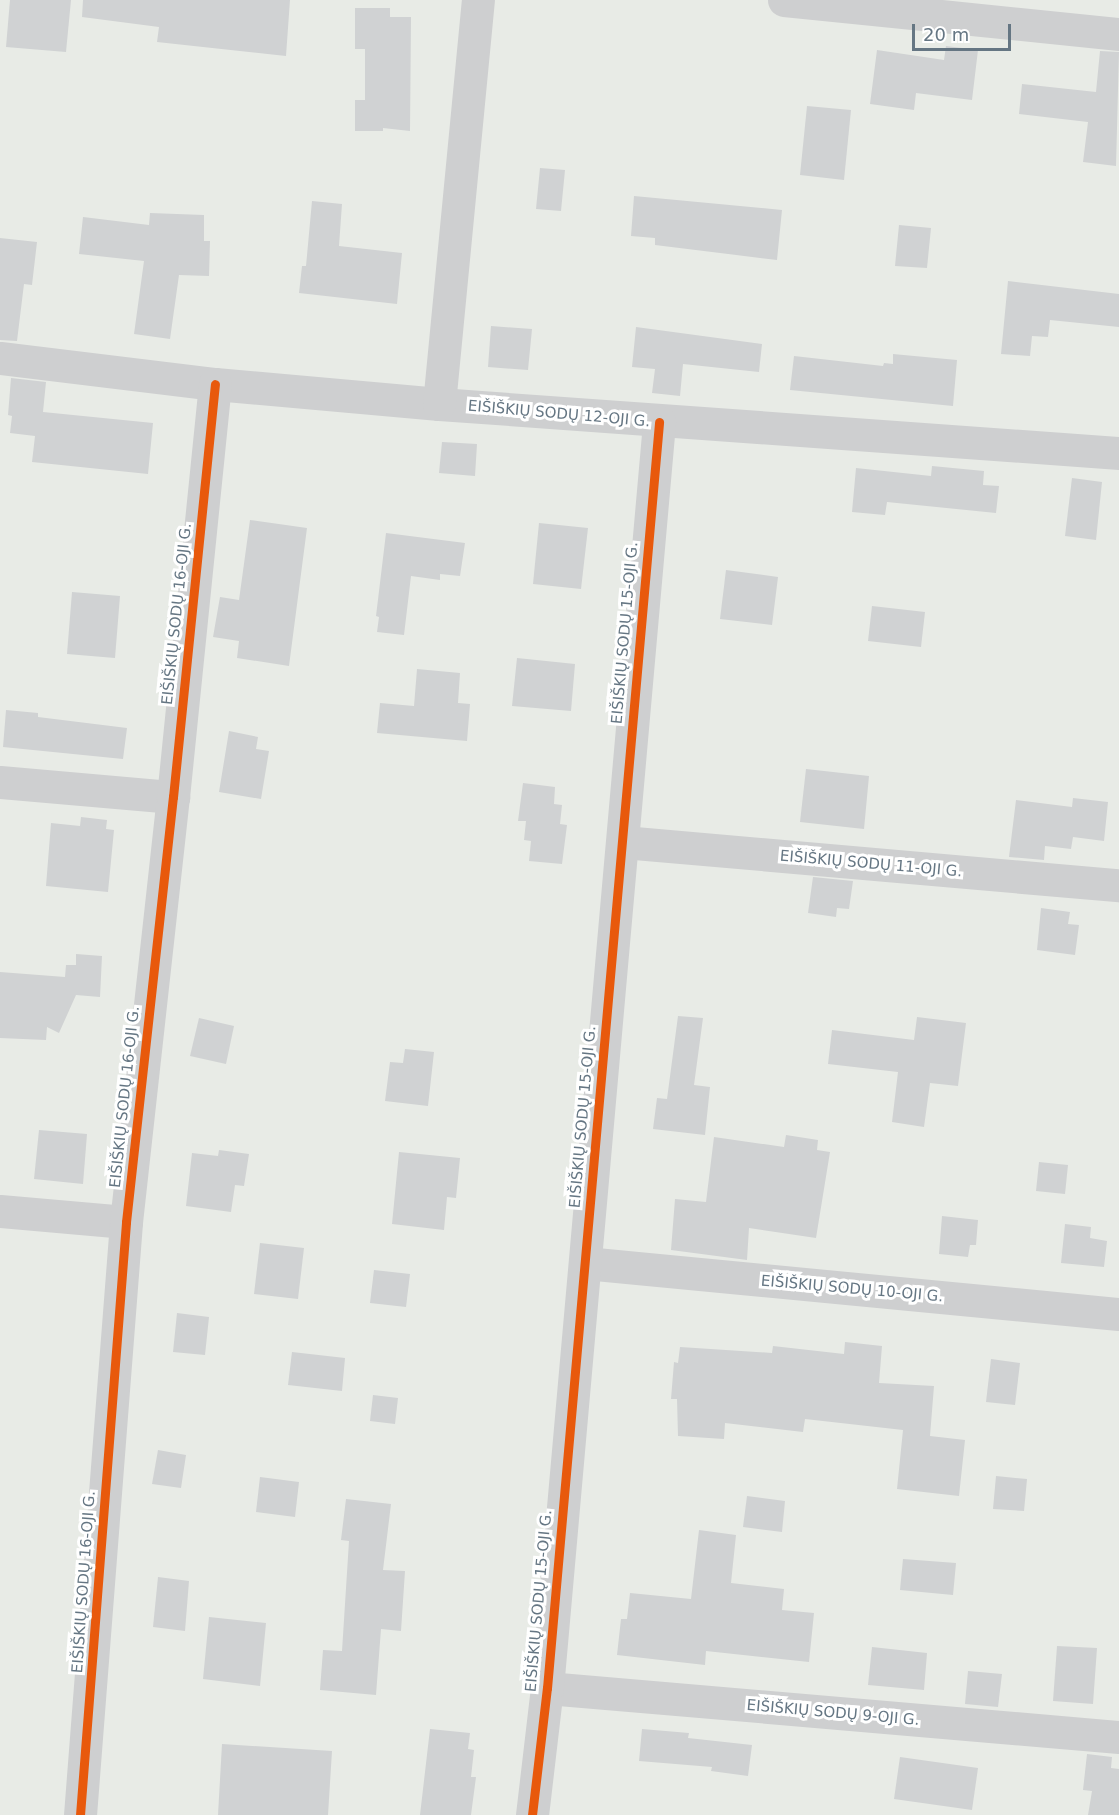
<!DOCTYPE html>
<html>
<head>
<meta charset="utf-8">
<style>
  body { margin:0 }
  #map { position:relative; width:1119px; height:1815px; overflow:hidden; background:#f9f9f9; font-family:"DejaVu Sans",sans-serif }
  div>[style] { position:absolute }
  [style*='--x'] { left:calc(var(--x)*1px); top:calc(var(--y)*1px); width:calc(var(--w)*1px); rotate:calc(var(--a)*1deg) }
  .green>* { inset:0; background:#e8ebe6 }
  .building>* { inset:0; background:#d0d2d3 }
  .street>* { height:33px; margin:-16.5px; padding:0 16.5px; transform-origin:16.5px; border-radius:16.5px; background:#cecfd0 }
  .cycleway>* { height:9px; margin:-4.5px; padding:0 4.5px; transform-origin:4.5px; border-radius:4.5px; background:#e8590c }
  span { translate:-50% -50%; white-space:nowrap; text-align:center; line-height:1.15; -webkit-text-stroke:6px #fff; paint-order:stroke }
  .street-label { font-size:15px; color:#657683 }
  .scale { position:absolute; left:912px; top:24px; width:99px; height:27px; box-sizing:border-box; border:3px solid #657683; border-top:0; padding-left:8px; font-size:18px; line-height:21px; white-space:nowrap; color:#657683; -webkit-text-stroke:4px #fff; paint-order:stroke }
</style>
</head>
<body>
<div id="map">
  <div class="green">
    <i style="clip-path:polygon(0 0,1119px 0,1119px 1815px,0 1815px)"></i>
  </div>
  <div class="building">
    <i style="clip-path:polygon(10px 0,71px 0,66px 52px,6px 47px)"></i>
    <i style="clip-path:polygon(83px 0,290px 0,286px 56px,157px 42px,159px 27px,82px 17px)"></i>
    <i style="clip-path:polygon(355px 8px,390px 8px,390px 17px,411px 17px,410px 131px,383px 128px,383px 131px,355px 131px,355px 100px,365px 100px,365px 49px,355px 49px)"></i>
    <i style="clip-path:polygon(946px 46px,978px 50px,972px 100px,916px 93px,914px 110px,870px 104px,877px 50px,944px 60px)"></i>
    <i style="clip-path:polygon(1100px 51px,1119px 52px,1116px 166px,1083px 162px,1088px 122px,1019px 114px,1022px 84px,1096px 92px)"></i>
    <i style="clip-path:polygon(807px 106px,851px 110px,844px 180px,800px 175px)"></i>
    <i style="clip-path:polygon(540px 168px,565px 170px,561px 211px,536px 209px)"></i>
    <i style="clip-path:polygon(634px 196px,782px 210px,777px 260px,655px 245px,655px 238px,631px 236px)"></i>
    <i style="clip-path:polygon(312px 201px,342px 204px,339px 246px,402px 253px,397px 304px,299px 293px,302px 266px,306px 266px)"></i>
    <i style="clip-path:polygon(150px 213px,204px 215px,204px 241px,210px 241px,209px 276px,179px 275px,170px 339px,134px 334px,144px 261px,79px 254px,83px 217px,149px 225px)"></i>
    <i style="clip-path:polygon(899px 225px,931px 228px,927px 268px,895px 266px)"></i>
    <i style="clip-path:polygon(0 238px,37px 242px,32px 285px,24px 284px,17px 341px,0 340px)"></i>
    <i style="clip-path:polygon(1008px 281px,1119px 294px,1119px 327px,1050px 320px,1048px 337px,1032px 336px,1030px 356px,1001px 354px)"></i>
    <i style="clip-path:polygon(491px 326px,532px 329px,528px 370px,488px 367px)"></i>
    <i style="clip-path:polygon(636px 327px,762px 344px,759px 372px,683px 364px,680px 396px,652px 393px,655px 369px,632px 367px)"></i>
    <i style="clip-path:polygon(893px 354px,957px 360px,953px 406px,790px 390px,794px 356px,883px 366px,884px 363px,893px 364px)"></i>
    <i style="clip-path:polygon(11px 378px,46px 382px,43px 412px,153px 423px,148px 474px,32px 462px,35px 436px,10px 433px,12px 416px,8px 415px)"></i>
    <i style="clip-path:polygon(442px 442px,477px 444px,475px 476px,439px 473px)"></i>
    <i style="clip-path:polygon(932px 466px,984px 471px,983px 485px,999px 486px,996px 513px,887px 502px,885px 515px,852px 512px,856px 468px,931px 476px)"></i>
    <i style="clip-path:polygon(1072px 478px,1102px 482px,1096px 540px,1065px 536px)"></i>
    <i style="clip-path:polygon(250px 520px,307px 528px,289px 666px,237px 658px,239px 641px,213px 637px,220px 597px,239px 600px)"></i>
    <i style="clip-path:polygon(539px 523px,588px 528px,581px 589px,533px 584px)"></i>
    <i style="clip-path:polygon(386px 533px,465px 543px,460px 576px,440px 574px,440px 580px,411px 576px,404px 635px,377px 632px,379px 617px,376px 616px)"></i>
    <i style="clip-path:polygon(726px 570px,778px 577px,772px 625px,720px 619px)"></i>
    <i style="clip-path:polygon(72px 592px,120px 596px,115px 658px,67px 654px)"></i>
    <i style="clip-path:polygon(872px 606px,925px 612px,921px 647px,868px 641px)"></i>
    <i style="clip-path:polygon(517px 658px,575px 664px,571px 711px,512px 706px)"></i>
    <i style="clip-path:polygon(417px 669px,460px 673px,458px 703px,470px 704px,467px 741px,377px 733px,380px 703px,414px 706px)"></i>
    <i style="clip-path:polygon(6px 710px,38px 713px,38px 717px,127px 728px,123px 759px,3px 747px)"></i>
    <i style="clip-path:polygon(229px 731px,258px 737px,256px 749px,269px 751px,261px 799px,219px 792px)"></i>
    <i style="clip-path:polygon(806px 769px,869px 776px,864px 829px,800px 822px)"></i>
    <i style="clip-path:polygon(523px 783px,555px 787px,554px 804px,562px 805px,560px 824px,567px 825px,562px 864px,529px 861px,531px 841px,524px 840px,526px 821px,518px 821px)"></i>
    <i style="clip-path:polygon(1073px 798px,1108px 802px,1104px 841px,1073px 837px,1071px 849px,1045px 846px,1044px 860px,1009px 857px,1016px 800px,1072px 807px)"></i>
    <i style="clip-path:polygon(81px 817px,107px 820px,106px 829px,114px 830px,108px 892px,46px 886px,51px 823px,80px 826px)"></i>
    <i style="clip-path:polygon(813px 877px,853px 881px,849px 909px,837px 908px,836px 917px,808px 913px)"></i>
    <i style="clip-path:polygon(1041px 908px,1070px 912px,1068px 924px,1079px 925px,1075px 955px,1037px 950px)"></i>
    <i style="clip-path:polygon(76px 954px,102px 956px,100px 997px,76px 995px,59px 1033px,47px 1027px,46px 1040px,0 1038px,0 972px,65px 977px,66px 965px,76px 965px)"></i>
    <i style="clip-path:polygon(678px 1016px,703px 1018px,694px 1085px,710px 1087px,705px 1135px,653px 1129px,657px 1098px,667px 1099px)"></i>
    <i style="clip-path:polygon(917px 1017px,966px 1023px,958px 1086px,930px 1083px,924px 1127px,892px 1122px,898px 1072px,828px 1064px,832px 1030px,914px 1040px)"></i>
    <i style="clip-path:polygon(199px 1018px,234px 1026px,226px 1064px,190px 1056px)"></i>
    <i style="clip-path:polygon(405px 1049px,434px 1052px,428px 1106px,385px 1101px,390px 1062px,403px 1063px)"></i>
    <i style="clip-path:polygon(39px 1130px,87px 1134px,83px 1184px,34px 1179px)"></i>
    <i style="clip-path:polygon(786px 1135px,818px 1140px,817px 1150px,830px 1152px,816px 1238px,749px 1228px,747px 1260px,671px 1250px,675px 1199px,706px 1202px,714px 1137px,784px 1147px)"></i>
    <i style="clip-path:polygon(219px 1150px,249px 1154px,244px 1186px,235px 1185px,231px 1212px,186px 1206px,192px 1153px,218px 1156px)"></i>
    <i style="clip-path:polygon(399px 1152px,460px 1158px,456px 1198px,447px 1197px,444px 1230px,392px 1224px)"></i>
    <i style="clip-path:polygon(1039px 1162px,1068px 1165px,1065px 1194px,1036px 1191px)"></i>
    <i style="clip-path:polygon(942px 1216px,978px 1220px,976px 1245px,970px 1245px,968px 1257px,939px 1254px)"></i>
    <i style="clip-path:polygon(1065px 1224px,1091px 1227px,1090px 1238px,1107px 1241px,1104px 1267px,1061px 1263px)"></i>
    <i style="clip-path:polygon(260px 1243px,304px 1248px,298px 1299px,254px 1294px)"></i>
    <i style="clip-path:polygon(374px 1270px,410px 1274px,406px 1307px,370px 1303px)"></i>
    <i style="clip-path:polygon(177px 1313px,209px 1317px,205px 1355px,173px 1352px)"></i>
    <i style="clip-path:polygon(845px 1342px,882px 1346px,879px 1383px,934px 1386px,930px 1436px,965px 1440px,959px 1496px,897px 1489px,903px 1430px,805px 1419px,803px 1432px,725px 1423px,724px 1439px,678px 1436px,677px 1399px,671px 1399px,674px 1362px,678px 1363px,680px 1347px,772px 1353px,773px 1346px,844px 1354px)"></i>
    <i style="clip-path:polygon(292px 1352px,345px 1358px,342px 1391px,288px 1385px)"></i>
    <i style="clip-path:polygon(991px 1359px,1020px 1363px,1015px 1405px,986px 1402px)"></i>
    <i style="clip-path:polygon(373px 1395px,398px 1398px,395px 1424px,370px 1421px)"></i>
    <i style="clip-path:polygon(158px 1450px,186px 1455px,181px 1488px,152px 1484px)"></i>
    <i style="clip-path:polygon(996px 1476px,1027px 1479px,1024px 1511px,993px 1509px)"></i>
    <i style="clip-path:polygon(260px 1477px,299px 1482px,295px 1517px,256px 1512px)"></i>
    <i style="clip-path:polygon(747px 1496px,785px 1501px,782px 1532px,743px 1527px)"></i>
    <i style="clip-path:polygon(346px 1499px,391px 1504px,383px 1570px,405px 1571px,401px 1631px,381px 1629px,376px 1695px,320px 1690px,323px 1650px,342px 1651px,349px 1541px,341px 1540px)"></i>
    <i style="clip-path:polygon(699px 1530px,736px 1535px,731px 1583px,784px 1589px,782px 1610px,814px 1613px,809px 1662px,706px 1651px,705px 1665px,617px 1655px,621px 1619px,627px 1619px,630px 1593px,691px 1599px)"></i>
    <i style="clip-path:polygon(903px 1559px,956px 1563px,953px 1595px,900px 1590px)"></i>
    <i style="clip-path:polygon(158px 1577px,189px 1581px,185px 1631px,153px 1627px)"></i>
    <i style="clip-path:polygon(209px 1617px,266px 1623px,260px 1686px,203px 1679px)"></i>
    <i style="clip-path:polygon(1057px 1646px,1097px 1648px,1093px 1704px,1053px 1701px)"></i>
    <i style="clip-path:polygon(872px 1647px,927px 1653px,924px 1690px,868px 1685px)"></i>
    <i style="clip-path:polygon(968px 1671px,1002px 1674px,998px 1707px,965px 1704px)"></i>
    <i style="clip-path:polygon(430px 1729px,470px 1733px,468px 1749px,474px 1750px,471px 1777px,476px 1777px,471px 1815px,420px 1815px)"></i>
    <i style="clip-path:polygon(642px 1729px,689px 1733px,688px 1738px,752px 1745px,748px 1776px,711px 1771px,712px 1767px,639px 1761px)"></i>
    <i style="clip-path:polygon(222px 1744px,332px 1751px,328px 1815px,218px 1815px)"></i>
    <i style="clip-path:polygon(1087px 1754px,1112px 1757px,1111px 1768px,1119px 1769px,1119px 1815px,1088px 1815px,1092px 1791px,1083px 1790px)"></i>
    <i style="clip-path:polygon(900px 1757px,978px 1768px,972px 1810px,894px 1799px)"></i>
  </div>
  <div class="street">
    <i style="--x:784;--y:0;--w:337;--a:5.8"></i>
    <i style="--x:0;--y:358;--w:217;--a:6.9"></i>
    <i style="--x:215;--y:384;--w:225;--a:5.1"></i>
    <i style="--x:439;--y:404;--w:682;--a:4.12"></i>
    <i style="--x:439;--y:404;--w:406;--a:-84.5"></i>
    <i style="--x:0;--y:782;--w:174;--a:5"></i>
    <i style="--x:623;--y:842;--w:498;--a:5"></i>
    <i style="--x:0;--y:1211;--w:126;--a:5"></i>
    <i style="--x:585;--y:1263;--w:536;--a:5.46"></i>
    <i style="--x:547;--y:1688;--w:574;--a:4.9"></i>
    <i style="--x:80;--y:1815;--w:595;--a:-85.56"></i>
    <i style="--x:126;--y:1222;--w:428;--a:-83.7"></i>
    <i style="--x:173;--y:797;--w:415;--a:-84.2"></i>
    <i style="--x:532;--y:1815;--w:128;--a:-83.3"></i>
    <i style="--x:547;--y:1688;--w:1271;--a:-84.94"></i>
  </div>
  <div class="cycleway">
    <i style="--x:80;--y:1815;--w:595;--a:-85.56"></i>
    <i style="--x:126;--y:1222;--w:428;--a:-83.7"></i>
    <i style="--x:173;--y:797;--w:415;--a:-84.2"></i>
    <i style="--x:532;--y:1815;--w:128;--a:-83.3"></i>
    <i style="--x:547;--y:1688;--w:1271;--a:-84.94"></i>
  </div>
  <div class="street-label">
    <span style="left:559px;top:414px;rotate:5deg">EIŠIŠKIŲ SODŲ 12-OJI G.</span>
    <span style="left:177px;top:614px;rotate:-84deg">EIŠIŠKIŲ SODŲ 16-OJI G.</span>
    <span style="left:625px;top:633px;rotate:-85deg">EIŠIŠKIŲ SODŲ 15-OJI G.</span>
    <span style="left:871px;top:864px;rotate:5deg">EIŠIŠKIŲ SODŲ 11-OJI G.</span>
    <span style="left:125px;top:1097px;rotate:-84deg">EIŠIŠKIŲ SODŲ 16-OJI G.</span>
    <span style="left:583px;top:1117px;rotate:-85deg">EIŠIŠKIŲ SODŲ 15-OJI G.</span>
    <span style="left:852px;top:1289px;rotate:5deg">EIŠIŠKIŲ SODŲ 10-OJI G.</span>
    <span style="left:84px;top:1582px;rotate:-86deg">EIŠIŠKIŲ SODŲ 16-OJI G.</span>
    <span style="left:539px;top:1601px;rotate:-85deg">EIŠIŠKIŲ SODŲ 15-OJI G.</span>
    <span style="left:833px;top:1713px;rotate:5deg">EIŠIŠKIŲ SODŲ 9-OJI G.</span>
  </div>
  <div class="scale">20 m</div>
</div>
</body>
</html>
